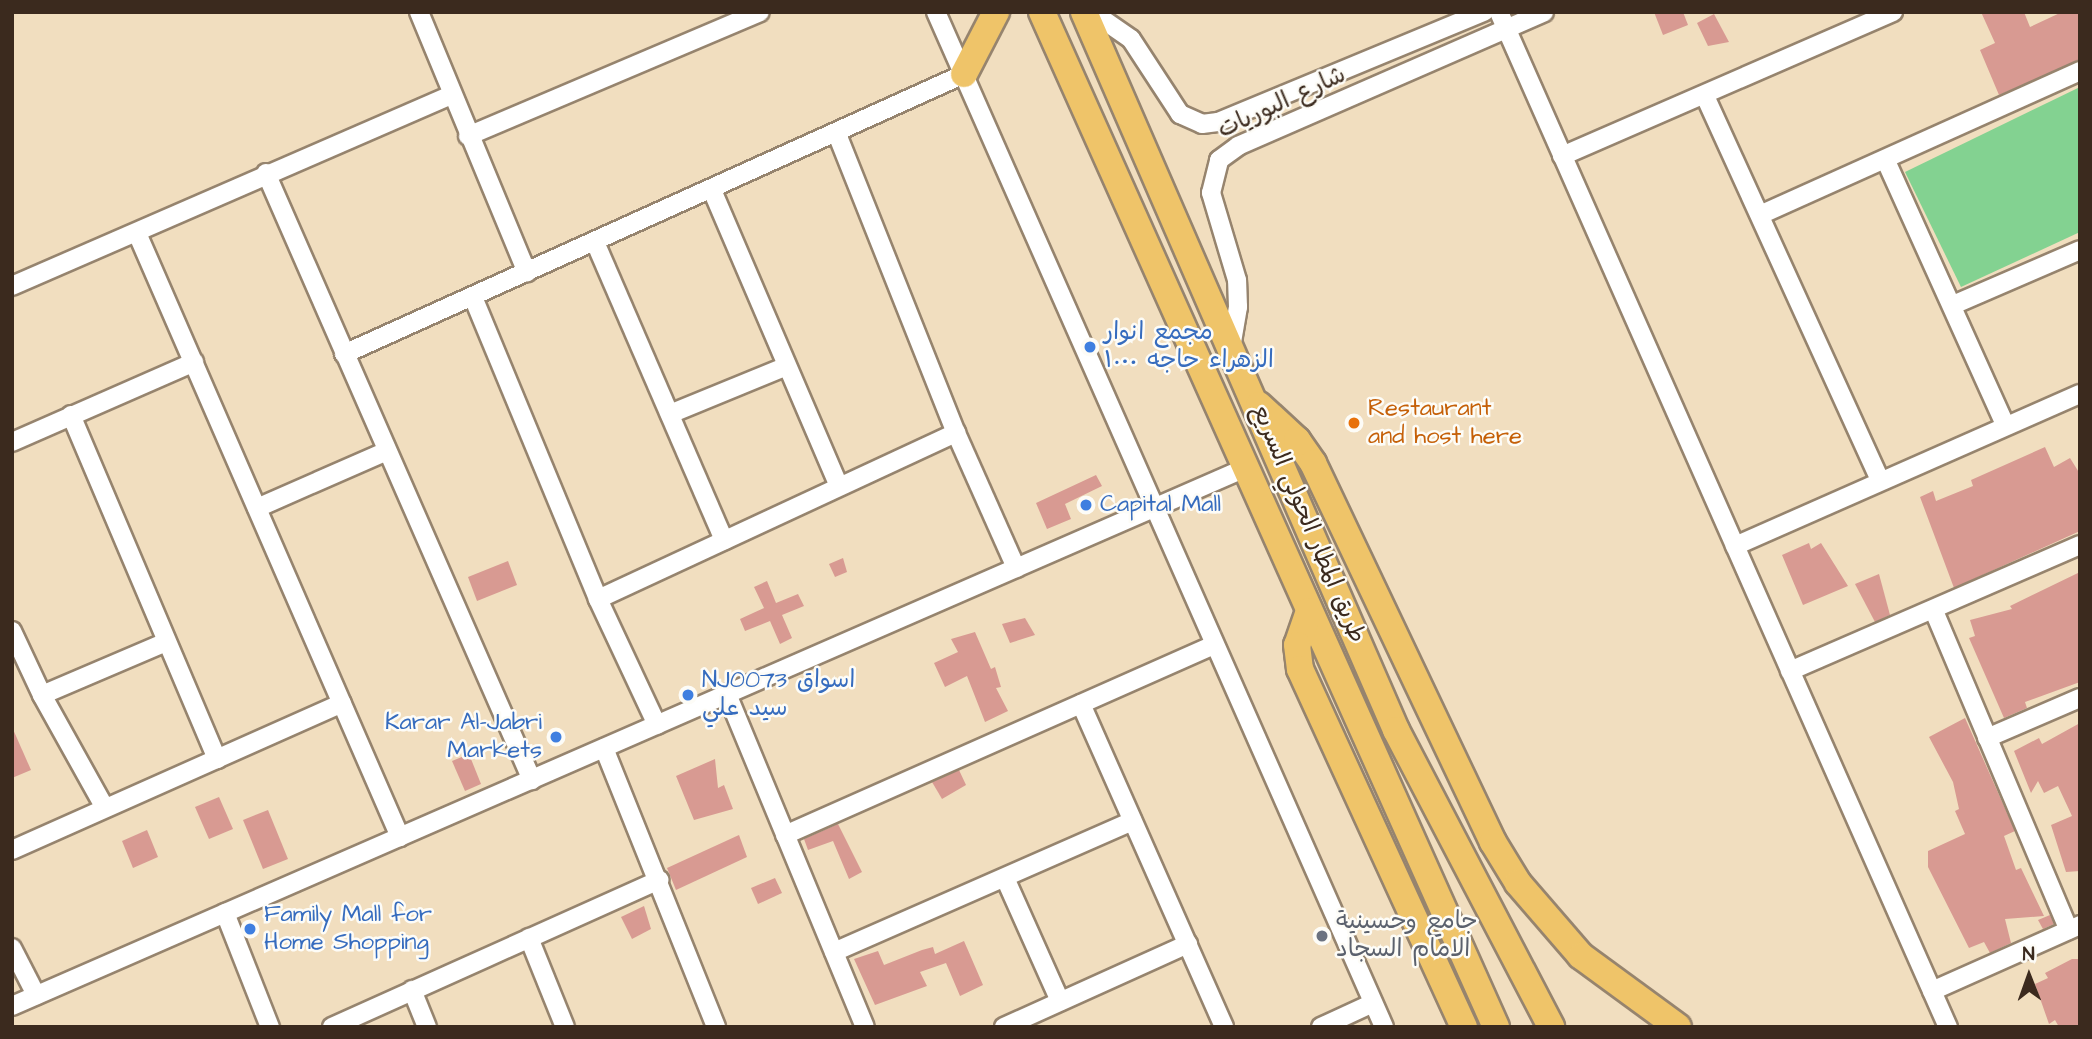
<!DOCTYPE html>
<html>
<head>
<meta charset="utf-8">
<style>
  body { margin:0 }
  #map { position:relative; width:2092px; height:1039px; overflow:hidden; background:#f1debf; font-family:"Architects Daughter","Playpen Sans Arabic",sans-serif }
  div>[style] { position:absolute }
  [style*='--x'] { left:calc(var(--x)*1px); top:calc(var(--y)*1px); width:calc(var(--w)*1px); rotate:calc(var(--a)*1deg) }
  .green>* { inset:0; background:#83d291 }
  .building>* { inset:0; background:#d89a92 }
  .roads { filter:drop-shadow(2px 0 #96846e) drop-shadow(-2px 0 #96846e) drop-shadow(0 2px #96846e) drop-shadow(0 -2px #96846e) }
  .minor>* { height:18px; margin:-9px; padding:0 9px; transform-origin:9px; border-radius:9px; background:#fff }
  .highway>* { height:26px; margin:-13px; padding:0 13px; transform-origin:13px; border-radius:13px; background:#efc469 }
  .dots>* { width:19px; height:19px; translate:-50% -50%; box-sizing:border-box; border:4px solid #fdfcf7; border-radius:50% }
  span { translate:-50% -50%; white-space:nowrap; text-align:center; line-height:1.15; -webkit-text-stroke:5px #fdfcf7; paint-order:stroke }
  .street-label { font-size:24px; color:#3b2a1e }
  .shop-label { font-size:24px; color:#366cbe }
  .left { translate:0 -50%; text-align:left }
  .right { translate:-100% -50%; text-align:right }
  .food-label { font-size:24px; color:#c56008 }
  .worship-label { font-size:24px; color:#5b616d }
  .frame { position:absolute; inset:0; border:14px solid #3b2a1e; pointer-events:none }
  .north { position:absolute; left:1994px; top:941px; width:70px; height:70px; -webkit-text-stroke:5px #fdfcf7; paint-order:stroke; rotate:359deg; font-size:19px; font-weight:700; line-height:28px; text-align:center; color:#3b2a1e }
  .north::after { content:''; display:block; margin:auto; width:24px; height:32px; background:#3b2a1e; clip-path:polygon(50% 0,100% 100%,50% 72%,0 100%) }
</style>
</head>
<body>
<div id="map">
  <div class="green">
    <i style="clip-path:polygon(2080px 87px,2080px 232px,1961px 287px,1905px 172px)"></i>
  </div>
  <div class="building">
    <i style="clip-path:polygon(1654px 12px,1683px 12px,1688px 25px,1663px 35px)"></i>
    <i style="clip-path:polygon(1981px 12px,2024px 12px,2030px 27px,2062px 12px,2080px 12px,2080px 60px,1999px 95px,1980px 50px,1995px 43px)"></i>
    <i style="clip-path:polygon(1714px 14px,1729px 42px,1708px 46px,1697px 23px)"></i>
    <i style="clip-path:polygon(2045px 447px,2054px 467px,2070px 458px,2080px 474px,2080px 531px,1954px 588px,1920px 497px,1933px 491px,1936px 501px,1973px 486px,1971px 480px)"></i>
    <i style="clip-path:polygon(1096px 475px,1102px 486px,1065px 504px,1071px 519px,1047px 529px,1036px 503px)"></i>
    <i style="clip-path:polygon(1809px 543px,1811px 549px,1821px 543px,1848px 586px,1803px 605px,1782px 555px)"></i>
    <i style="clip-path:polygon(843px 558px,847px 572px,835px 577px,829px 564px)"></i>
    <i style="clip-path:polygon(508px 561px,517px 585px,477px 601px,468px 577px)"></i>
    <i style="clip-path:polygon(2080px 572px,2080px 682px,2025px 702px,2027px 708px,2004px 718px,1969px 638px,1975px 636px,1970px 620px,2012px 609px,2010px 606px)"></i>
    <i style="clip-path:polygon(1879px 574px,1890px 615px,1875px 622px,1855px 584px)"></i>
    <i style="clip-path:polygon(767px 581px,776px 603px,798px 594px,804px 606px,782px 615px,792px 638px,780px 644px,770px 621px,745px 631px,740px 619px,764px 608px,754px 587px)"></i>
    <i style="clip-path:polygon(1025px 618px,1035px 635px,1010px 643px,1002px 624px)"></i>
    <i style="clip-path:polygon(975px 632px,991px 669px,995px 667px,1001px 687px,996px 688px,1008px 711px,985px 722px,967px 676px,945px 687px,934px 663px,958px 652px,951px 639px)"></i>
    <i style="clip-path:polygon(1965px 718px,2015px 831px,2004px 836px,2016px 870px,2021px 868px,2044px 916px,2005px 919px,2011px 943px,1990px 953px,1984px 942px,1969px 948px,1928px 867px,1928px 851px,1965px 834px,1955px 811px,1959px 809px,1953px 782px,1929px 737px)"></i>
    <i style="clip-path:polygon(2080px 723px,2080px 871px,2066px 872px,2051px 825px,2072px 816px,2058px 786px,2044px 793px,2038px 781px,2031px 793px,2014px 751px,2039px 738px,2042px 744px)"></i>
    <i style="clip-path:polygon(12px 727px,31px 770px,12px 778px)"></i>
    <i style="clip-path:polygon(469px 754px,481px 784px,465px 791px,452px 761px)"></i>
    <i style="clip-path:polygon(715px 759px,718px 788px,724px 785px,733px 809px,694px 820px,676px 776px)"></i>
    <i style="clip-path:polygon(959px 770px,966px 785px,942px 799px,932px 782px)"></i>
    <i style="clip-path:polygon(219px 797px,233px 829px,209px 839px,195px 807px)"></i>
    <i style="clip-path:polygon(268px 810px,288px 859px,263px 869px,243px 820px)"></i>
    <i style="clip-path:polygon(838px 824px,862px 872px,849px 879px,833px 841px,808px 850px,804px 839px)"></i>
    <i style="clip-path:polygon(147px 830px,158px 857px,133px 868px,122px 841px)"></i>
    <i style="clip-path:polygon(739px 835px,747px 857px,676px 890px,667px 868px)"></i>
    <i style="clip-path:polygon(775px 878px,782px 893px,758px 904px,751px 888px)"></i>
    <i style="clip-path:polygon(644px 906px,651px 929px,632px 939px,621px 917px)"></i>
    <i style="clip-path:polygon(2050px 915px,2054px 924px,2043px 929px,2038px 920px)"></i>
    <i style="clip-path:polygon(964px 941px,983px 985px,960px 996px,946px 963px,920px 972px,927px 986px,875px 1005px,854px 959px,878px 951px,884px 965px,922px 950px,933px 947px,935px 954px)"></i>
    <i style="clip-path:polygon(2072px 959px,2080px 959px,2080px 1027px,2059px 1027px,2055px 1020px,2049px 1024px,2035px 984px,2048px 978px,2045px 973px)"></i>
  </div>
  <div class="roads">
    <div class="minor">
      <i style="--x:419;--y:12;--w:282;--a:67.5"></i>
      <i style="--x:936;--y:12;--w:1109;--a:66.18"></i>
      <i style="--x:1092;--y:12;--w:47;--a:34.7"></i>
      <i style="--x:1131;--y:39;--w:90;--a:56.8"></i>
      <i style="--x:1180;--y:114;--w:24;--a:24"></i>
      <i style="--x:1202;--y:124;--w:16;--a:-7"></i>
      <i style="--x:1218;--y:122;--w:288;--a:-22.5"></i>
      <i style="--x:1499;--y:12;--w:1110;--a:66.14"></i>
      <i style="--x:1705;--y:96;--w:420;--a:65.5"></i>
      <i style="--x:837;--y:134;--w:322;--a:68.3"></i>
      <i style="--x:956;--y:433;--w:148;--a:66"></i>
      <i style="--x:468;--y:136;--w:317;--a:-23"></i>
      <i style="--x:1562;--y:156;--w:361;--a:-23.5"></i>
      <i style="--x:1886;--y:161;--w:290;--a:65.7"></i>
      <i style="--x:266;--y:173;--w:663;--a:66.34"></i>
      <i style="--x:712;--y:190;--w:322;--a:66.8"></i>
      <i style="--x:1762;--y:214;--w:349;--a:-24.2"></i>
      <i style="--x:137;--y:233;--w:659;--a:66.47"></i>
      <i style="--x:595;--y:242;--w:325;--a:66.6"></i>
      <i style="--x:12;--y:286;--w:480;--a:-23.5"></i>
      <i style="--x:473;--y:297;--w:327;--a:67.5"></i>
      <i style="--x:598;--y:599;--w:139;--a:64.9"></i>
      <i style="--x:1953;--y:305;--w:138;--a:-23.4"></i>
      <i style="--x:1231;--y:348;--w:42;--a:-80.3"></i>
      <i style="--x:1238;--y:307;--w:27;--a:-92"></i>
      <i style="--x:1237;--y:280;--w:91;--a:-106.6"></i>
      <i style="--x:1211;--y:193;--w:34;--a:-76"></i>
      <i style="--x:1219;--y:160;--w:24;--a:-36"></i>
      <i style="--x:1238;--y:146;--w:334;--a:-23.6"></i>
      <i style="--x:344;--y:354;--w:680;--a:-24.3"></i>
      <i style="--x:670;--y:414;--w:126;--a:-22.3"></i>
      <i style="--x:71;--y:415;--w:374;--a:67"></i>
      <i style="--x:12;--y:442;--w:199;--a:-23.7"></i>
      <i style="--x:257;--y:508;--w:142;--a:-23.7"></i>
      <i style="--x:1735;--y:546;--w:377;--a:-23.8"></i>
      <i style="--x:598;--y:599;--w:395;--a:-24.9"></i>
      <i style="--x:1934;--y:611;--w:346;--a:67.1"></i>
      <i style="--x:12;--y:631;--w:71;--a:64.9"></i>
      <i style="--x:42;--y:695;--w:129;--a:60.9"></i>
      <i style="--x:1790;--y:671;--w:316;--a:-23.5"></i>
      <i style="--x:727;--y:694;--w:360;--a:67.5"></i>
      <i style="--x:42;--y:695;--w:135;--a:-23.1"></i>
      <i style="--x:1081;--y:704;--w:353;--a:66.1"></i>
      <i style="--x:1987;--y:738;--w:101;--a:-23.3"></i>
      <i style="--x:604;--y:748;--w:301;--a:68.1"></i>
      <i style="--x:785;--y:835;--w:469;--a:-23.9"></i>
      <i style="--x:12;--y:850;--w:361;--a:-24"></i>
      <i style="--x:1005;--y:878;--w:135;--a:65.9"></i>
      <i style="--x:225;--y:913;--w:123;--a:68.5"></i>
      <i style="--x:529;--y:938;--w:96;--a:68"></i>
      <i style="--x:12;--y:948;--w:53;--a:62.9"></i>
      <i style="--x:834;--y:952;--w:326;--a:-23.7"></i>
      <i style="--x:412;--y:990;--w:40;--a:68"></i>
      <i style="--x:1932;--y:991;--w:162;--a:-24"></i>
      <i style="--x:12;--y:1006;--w:1345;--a:-23.57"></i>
      <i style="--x:332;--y:1027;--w:359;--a:-24.2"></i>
      <i style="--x:1004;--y:1027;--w:202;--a:-24.3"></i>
      <i style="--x:1321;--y:1027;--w:57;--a:-24.8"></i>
    </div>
    <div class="highway">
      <i style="--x:1042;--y:12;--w:1112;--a:65.9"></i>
      <i style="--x:1084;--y:12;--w:783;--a:66.51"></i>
      <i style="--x:1396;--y:730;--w:335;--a:62.4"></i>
      <i style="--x:964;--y:74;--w:70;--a:-62.7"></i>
      <i style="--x:1259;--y:405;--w:52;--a:42.6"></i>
      <i style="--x:1297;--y:440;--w:28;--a:55"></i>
      <i style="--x:1313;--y:463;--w:420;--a:64.6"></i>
      <i style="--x:1493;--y:842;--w:48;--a:58.6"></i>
      <i style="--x:1518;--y:883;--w:96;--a:49.2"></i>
      <i style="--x:1581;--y:956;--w:120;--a:36.2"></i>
      <i style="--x:1309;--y:611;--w:36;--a:109"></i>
      <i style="--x:1297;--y:645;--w:24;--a:83"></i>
      <i style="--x:1300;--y:669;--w:394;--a:65.4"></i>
    </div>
  </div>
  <div class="dots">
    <i style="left:1090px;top:347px;background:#3f7fe0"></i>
    <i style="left:1354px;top:423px;background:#e8710a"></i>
    <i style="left:1086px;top:505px;background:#3f7fe0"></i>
    <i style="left:688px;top:695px;background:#3f7fe0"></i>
    <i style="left:556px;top:737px;background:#3f7fe0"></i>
    <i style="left:250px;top:929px;background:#3f7fe0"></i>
    <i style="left:1322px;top:936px;background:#6b7280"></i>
  </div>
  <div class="street-label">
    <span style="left:1282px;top:103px;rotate:-25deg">شارع البوريات</span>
    <span style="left:1308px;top:524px;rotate:67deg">طريق المطار الحولي السريع</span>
  </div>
  <div class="shop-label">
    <span class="left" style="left:1104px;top:347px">مجمع انوار<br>الزهراء حاجه ١٠٠٠</span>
    <span class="left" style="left:1100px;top:505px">Capital Mall</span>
    <span class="left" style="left:702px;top:695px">NJ0073 اسواق<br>سيد علي</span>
    <span class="right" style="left:542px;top:737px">Karar Al-Jabri<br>Markets</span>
    <span class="left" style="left:264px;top:929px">Family Mall for<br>Home Shopping</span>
  </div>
  <div class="food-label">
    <span class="left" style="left:1368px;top:423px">Restaurant<br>and host here</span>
  </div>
  <div class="worship-label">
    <span class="left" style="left:1336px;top:936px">جامع وحسينية<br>الامام السجاد</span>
  </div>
  <div class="frame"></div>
  <div class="north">N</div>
</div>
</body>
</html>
